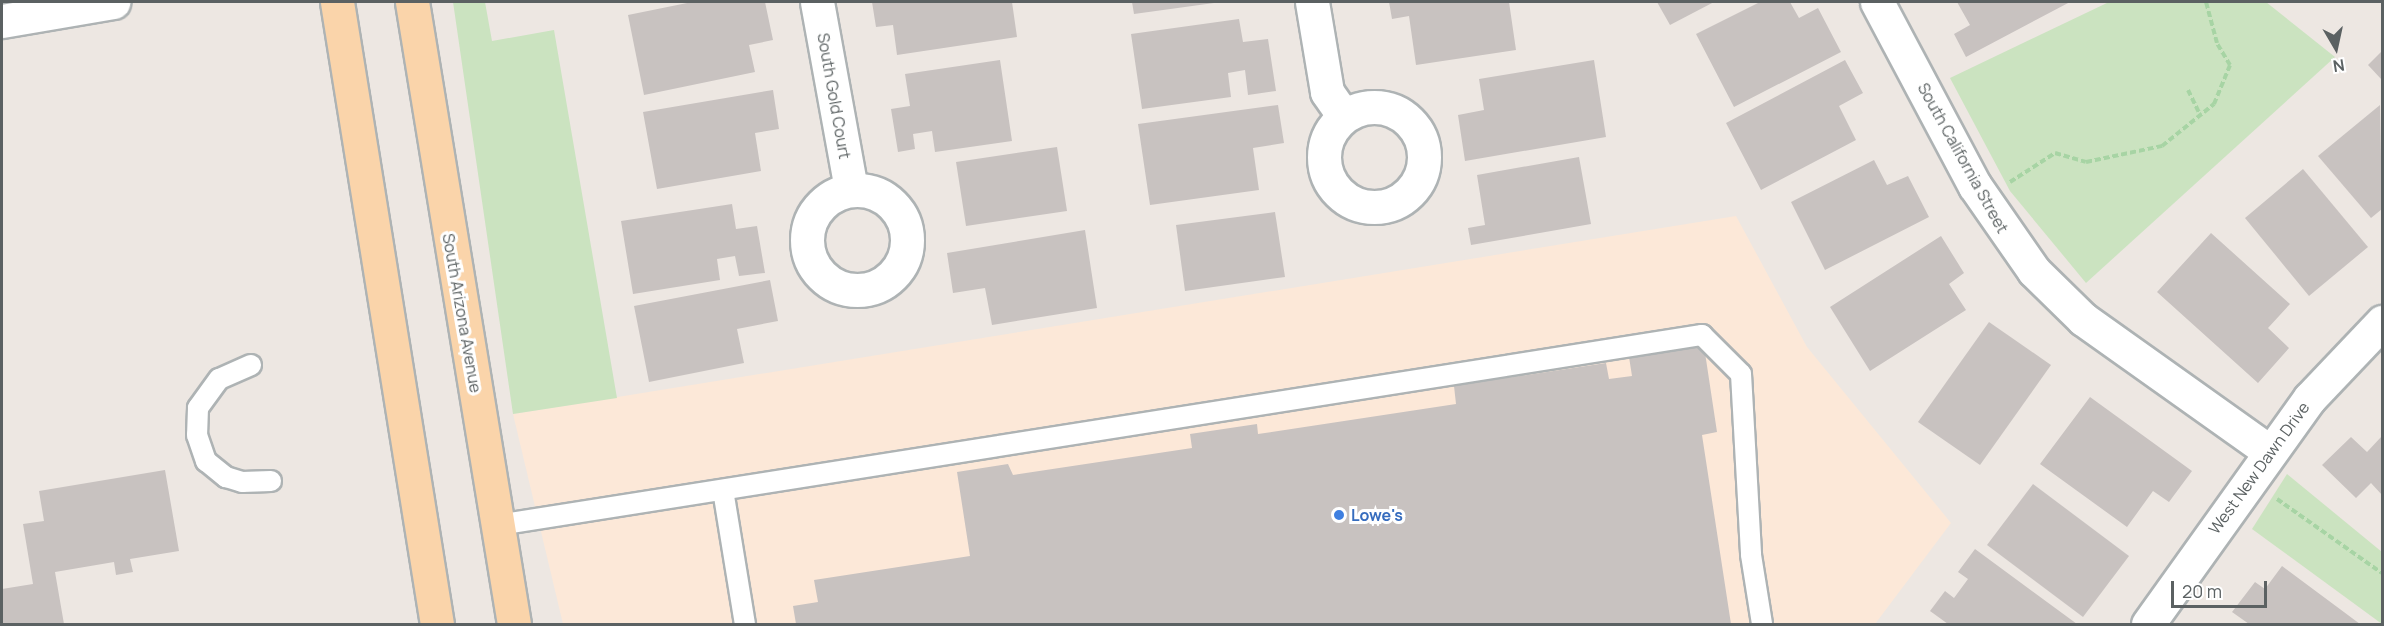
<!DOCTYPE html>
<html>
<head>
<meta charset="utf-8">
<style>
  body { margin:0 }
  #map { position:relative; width:2384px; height:626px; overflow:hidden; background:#ede7e2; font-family:Manrope,sans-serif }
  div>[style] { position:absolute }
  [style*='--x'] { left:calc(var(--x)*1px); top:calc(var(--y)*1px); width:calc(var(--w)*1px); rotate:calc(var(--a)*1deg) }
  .commercial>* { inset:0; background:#fce8d8 }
  .green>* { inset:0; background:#cbe3c0 }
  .building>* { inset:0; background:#c8c2c0 }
  .path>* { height:4px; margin-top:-2px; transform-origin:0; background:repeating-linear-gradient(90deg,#a7d4a4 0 6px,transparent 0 9px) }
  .roads { filter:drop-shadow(2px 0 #aeb3b4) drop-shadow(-2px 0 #aeb3b4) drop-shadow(0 2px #aeb3b4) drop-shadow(0 -2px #aeb3b4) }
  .lane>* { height:20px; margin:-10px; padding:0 10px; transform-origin:10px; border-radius:10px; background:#fff }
  .street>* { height:33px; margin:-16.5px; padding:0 16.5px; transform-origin:16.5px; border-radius:16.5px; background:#fff }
  .street>.ring { margin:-16.5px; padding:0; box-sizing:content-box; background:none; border:33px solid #fff; border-radius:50% }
  .primary>* { height:33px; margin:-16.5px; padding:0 16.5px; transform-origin:16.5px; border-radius:16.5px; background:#fad4aa }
  .dots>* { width:16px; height:16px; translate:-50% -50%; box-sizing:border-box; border:3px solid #fff; border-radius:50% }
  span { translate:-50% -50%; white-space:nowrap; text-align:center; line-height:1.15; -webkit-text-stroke:6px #fff; paint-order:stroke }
  .street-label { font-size:16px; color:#5b6162 }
  .shop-label { font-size:16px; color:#366cbe; font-weight:700 }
  .left { translate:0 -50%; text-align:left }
  .frame { position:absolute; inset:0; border:3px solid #5b6162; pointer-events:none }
  .north { position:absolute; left:2306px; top:18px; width:60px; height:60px; -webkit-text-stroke:4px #fff; paint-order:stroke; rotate:171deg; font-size:16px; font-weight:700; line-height:24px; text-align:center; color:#5b6162 }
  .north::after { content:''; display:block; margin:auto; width:21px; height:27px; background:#5b6162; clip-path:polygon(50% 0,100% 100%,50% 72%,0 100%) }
  .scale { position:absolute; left:2171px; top:581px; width:96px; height:27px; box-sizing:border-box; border:3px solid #5b6162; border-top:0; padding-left:8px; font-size:18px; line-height:21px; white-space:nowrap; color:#5b6162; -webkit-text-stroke:4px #fff; paint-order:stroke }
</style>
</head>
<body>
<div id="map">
  <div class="commercial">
    <i style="clip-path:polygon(1736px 216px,1807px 347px,1951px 523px,1875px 624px,563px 624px,513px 414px)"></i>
  </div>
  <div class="green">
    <i style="clip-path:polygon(453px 2px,485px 2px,492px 41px,554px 30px,617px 398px,513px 414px)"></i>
    <i style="clip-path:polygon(2109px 2px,2266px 2px,2335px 57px,2086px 283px,2010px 191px,1950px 78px)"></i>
    <i style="clip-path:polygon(2287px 474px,2382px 552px,2382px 624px,2252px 529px)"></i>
  </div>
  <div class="building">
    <i style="clip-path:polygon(692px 2px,765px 2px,773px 40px,749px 45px,755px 72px,644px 95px,628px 15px)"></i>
    <i style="clip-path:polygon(872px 2px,1012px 2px,1017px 37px,897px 55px,893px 25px,876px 27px)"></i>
    <i style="clip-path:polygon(1132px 2px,1214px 2px,1214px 3px,1134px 14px)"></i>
    <i style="clip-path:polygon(1389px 2px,1509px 2px,1516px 50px,1416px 65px,1409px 16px,1392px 19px)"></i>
    <i style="clip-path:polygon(1657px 2px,1714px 2px,1670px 25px)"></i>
    <i style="clip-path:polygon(1760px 2px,1790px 2px,1799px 18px,1818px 8px,1841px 52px,1734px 107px,1696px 34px)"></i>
    <i style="clip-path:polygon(1957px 2px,2070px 2px,1966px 57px,1954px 34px,1970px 25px)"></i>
    <i style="clip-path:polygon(1239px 19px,1243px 42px,1268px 39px,1276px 91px,1248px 95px,1245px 70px,1228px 73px,1231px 97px,1142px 109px,1131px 34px)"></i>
    <i style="clip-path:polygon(2382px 51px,2382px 80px,2368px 65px)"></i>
    <i style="clip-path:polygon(1000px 60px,1012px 141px,935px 152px,932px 131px,913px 134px,915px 149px,898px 152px,891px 109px,910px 106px,905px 74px)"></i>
    <i style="clip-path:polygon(1594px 60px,1606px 137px,1465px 161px,1458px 115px,1484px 110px,1479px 79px)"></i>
    <i style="clip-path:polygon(1845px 60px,1863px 93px,1839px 106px,1856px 140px,1761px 190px,1726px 123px)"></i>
    <i style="clip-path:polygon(773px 90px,779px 129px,755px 133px,761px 171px,657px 189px,643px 112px)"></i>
    <i style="clip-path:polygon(1278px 105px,1284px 143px,1253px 148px,1259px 190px,1150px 205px,1138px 124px)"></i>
    <i style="clip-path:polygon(2380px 105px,2382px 209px,2371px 218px,2318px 156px)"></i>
    <i style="clip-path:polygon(1057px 147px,1067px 211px,966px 226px,956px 162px)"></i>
    <i style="clip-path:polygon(1579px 157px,1591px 224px,1471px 245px,1468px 228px,1485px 225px,1477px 175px)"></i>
    <i style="clip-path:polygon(1874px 160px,1887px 185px,1908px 176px,1929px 217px,1825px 270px,1791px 202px)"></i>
    <i style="clip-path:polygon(2303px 169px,2368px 247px,2309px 296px,2245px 218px)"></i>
    <i style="clip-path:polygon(732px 204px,736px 229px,757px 226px,765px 273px,739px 276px,735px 256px,717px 259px,720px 280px,633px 294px,621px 221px)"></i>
    <i style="clip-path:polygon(1275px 212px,1285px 277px,1185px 291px,1176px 225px)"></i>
    <i style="clip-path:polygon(1085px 230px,1097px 308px,992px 325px,985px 288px,953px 293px,947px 253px)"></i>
    <i style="clip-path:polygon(2211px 233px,2290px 304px,2268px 328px,2289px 348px,2258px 383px,2157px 292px)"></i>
    <i style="clip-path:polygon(1941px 236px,1964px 273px,1949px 284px,1966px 310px,1870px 371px,1830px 307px)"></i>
    <i style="clip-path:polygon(770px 280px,778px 321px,737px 329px,744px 363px,649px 382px,634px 306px)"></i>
    <i style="clip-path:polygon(1989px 322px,2051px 365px,1980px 465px,1918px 422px)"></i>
    <i style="clip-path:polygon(1704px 346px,1717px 432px,1702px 435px,1731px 624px,796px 624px,793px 606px,818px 602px,814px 580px,970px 556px,957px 472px,1008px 464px,1013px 475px,1192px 448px,1190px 434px,1257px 424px,1258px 434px,1456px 404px,1454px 386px,1606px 363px,1609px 379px,1632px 376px,1629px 357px)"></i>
    <i style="clip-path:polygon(2090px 397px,2192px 471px,2169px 502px,2153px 491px,2127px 527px,2040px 464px)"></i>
    <i style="clip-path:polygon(2382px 436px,2382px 495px,2371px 483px,2356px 498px,2322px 465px,2351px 437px,2367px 452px)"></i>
    <i style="clip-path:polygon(165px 470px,179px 551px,130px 559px,133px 572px,116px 575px,114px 562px,55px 572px,64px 624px,2px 624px,2px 589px,33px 584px,23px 524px,44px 521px,39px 491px)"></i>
    <i style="clip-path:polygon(2033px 484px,2129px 556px,2083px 617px,1987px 545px)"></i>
    <i style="clip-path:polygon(1975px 549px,2077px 624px,1948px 624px,1930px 611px,1945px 591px,1954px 598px,1968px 579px,1958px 572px)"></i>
    <i style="clip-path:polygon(2282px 566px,2360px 624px,2249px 624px,2232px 612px,2255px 582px,2265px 589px)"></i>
  </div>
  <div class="path">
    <i style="--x:2188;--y:90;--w:28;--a:64"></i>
    <i style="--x:2010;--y:182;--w:54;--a:-32.8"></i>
    <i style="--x:2055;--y:153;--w:32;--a:16"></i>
    <i style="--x:2086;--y:162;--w:78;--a:-11.9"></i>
    <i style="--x:2162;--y:146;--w:67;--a:-38.9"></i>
    <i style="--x:2214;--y:104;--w:42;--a:-67.7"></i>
    <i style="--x:2230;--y:65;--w:26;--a:-121"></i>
    <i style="--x:2217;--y:43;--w:42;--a:-105"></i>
    <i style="--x:2277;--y:499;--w:128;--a:35.2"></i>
  </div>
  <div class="roads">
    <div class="lane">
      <i style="--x:251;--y:365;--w:35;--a:156"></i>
      <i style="--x:219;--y:379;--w:36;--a:126"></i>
      <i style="--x:198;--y:408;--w:27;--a:92"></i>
      <i style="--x:197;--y:435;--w:28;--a:71"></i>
      <i style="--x:206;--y:461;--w:26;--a:39"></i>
      <i style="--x:226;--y:477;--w:17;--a:17"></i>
      <i style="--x:242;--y:482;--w:29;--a:-2"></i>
      <i style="--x:723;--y:490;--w:136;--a:80.7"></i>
      <i style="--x:498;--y:525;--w:1219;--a:-8.97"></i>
      <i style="--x:1702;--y:335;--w:55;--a:45"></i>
      <i style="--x:1741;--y:374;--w:181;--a:86.8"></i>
      <i style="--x:1751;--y:555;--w:70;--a:80.9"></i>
    </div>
    <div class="street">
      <i style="--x:817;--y:2;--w:191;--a:79.7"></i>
      <i style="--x:1312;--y:2;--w:91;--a:80.5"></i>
      <i style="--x:1327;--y:92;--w:29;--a:55"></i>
      <i style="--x:1877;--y:2;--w:208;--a:62"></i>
      <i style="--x:1975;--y:186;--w:103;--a:55.2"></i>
      <i style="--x:2034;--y:271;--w:69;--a:44.4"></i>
      <i style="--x:2083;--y:319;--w:228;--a:35.4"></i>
      <i style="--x:2;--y:21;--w:113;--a:-9.7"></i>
      <i class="ring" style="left:1324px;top:107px;width:67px;height:67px"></i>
      <i class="ring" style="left:807px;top:190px;width:67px;height:67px"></i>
      <i style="--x:2148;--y:624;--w:278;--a:-54.4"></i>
      <i style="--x:2310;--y:398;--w:105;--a:-46.5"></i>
    </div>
    <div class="primary">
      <i style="--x:337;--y:2;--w:630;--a:80.87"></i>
      <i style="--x:412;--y:2;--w:630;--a:80.69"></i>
    </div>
  </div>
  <div class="dots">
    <i style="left:1339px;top:515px;background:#3f7fe0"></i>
  </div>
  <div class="street-label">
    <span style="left:834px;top:96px;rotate:80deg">South Gold Court</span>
    <span style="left:1963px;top:158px;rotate:61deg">South California Street</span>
    <span style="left:462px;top:313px;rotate:80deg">South Arizona Avenue</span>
    <span style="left:2259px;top:468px;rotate:-54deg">West New Dawn Drive</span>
  </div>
  <div class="shop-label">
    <span class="left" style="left:1351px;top:515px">Lowe's</span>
  </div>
  <div class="frame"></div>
  <div class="north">N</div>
  <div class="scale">20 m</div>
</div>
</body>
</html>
